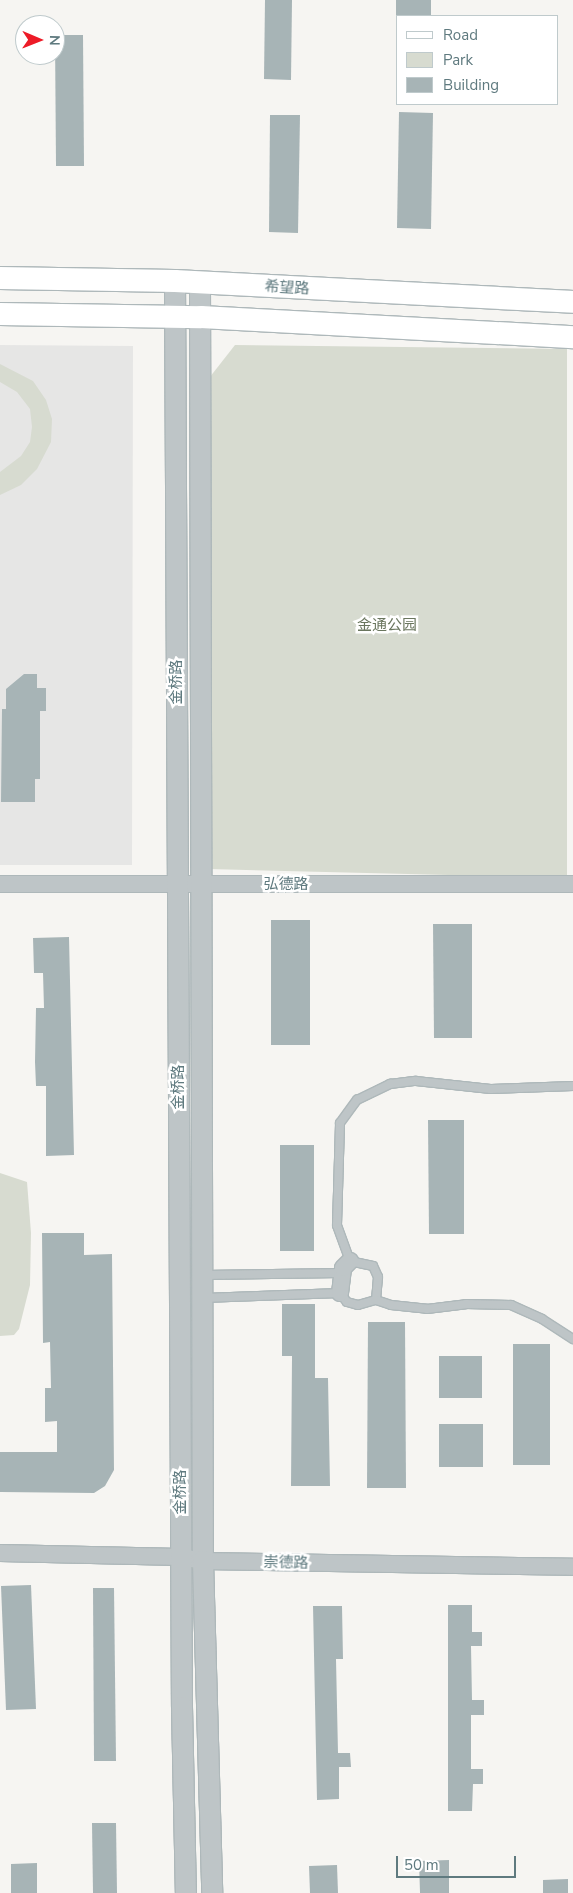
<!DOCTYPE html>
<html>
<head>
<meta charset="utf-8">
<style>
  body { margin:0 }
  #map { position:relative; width:573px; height:1893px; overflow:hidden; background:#f6f5f2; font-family:"Nunito Sans","Noto Sans SC",sans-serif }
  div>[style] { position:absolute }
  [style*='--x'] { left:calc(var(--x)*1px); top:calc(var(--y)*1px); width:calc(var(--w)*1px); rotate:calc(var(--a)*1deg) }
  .built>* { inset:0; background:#e6e6e5 }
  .green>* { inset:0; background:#d7dbd0 }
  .building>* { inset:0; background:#a7b4b6 }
  .roads { filter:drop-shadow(1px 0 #aeb8ba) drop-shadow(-1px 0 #aeb8ba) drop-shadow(0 1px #aeb8ba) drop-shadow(0 -1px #aeb8ba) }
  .service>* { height:8px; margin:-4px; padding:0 4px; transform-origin:4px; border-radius:4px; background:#bec5c7 }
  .minor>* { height:16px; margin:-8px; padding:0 8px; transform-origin:8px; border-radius:8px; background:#bec5c7 }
  .tertiary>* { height:20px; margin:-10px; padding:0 10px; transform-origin:10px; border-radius:10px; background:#bec5c7 }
  .secondary>* { height:22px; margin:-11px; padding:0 11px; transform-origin:11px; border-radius:11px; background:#fff }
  span { translate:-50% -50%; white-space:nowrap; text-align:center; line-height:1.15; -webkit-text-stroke:5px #fff; paint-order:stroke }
  .street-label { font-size:15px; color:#5f7a7f }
  .park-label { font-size:15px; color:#6a765e }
  .legend { position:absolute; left:396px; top:15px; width:162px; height:90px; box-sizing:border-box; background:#fff; border:1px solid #bfcacc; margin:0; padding:6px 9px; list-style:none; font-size:15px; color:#5f7a7f }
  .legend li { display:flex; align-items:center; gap:10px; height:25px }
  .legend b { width:25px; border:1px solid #bfcacc }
  .north { position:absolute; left:15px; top:15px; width:50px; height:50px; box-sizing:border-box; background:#fff; border:1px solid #bfcacc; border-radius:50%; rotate:91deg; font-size:14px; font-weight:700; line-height:20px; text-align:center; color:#5f7a7f }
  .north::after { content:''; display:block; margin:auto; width:18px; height:22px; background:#ed1b27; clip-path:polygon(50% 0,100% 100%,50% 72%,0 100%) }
  .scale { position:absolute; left:396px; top:1856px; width:120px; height:22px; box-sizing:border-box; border:2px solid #5f7a7f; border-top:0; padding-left:6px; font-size:15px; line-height:18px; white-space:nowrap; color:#5f7a7f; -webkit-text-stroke:4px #fff; paint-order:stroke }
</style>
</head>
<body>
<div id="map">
  <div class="built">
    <i style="clip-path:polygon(0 345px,133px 346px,132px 865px,0 865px)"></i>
  </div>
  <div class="green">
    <i style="clip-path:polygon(235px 345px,567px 349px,567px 878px,208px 869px,206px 382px)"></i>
    <i style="clip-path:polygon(0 364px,33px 381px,46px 400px,52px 419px,51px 442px,37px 469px,21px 485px,0 495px,0 472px,21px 456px,30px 442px,32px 427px,30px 409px,17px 392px,0 382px)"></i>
    <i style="clip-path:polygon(0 1173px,27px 1182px,31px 1233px,30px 1285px,19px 1329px,14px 1335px,0 1336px)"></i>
  </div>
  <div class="building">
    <i style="clip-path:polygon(265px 0,292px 0,291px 80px,264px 79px)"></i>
    <i style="clip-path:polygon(396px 0,431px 0,431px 16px,396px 16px)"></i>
    <i style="clip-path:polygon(55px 35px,83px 35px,84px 166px,56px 166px)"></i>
    <i style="clip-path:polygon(399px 112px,433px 113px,431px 229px,397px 228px)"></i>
    <i style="clip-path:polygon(270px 115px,300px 115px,298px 233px,269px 232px)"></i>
    <i style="clip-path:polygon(24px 674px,37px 674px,37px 688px,46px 688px,46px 711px,40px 711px,40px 779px,35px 779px,35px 802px,1px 802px,2px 709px,6px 709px,6px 689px)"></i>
    <i style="clip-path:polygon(271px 920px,310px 920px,310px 1045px,271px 1045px)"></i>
    <i style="clip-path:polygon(433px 924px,472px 924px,472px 1038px,434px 1038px)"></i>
    <i style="clip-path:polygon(69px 937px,74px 1155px,46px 1156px,46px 1086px,36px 1086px,35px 1062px,36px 1008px,44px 1008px,43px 973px,34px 973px,33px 938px)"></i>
    <i style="clip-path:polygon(428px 1120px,464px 1120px,464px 1234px,429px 1234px)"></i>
    <i style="clip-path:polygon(280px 1145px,314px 1145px,314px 1251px,280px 1251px)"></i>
    <i style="clip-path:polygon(42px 1233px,84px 1233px,84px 1255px,112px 1254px,114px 1470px,105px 1486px,94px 1493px,0 1492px,0 1452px,57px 1452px,57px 1421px,45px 1422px,45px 1388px,51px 1388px,50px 1342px,43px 1343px)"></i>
    <i style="clip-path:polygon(282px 1304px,315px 1304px,315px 1378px,328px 1378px,330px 1486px,291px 1486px,292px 1356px,282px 1356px)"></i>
    <i style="clip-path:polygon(368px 1322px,405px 1322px,406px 1488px,367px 1488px)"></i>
    <i style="clip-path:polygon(513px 1344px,550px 1344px,550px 1465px,513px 1465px)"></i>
    <i style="clip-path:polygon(439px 1356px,482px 1356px,482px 1398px,439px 1398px)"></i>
    <i style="clip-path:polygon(439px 1424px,483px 1424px,483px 1467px,439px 1467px)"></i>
    <i style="clip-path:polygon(31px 1585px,36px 1709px,6px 1710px,1px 1586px)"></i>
    <i style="clip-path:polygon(93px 1588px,114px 1588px,116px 1761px,94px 1761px)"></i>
    <i style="clip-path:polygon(448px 1605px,472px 1605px,472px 1632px,482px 1632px,482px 1646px,471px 1646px,472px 1700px,484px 1700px,484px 1715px,471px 1715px,471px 1769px,483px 1769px,483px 1784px,473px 1784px,472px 1811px,448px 1811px)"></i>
    <i style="clip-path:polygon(313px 1606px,342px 1606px,343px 1659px,336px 1659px,338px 1753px,350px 1753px,351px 1767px,339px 1767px,339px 1799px,317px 1800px)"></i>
    <i style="clip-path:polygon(92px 1823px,116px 1823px,117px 1893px,93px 1893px)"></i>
    <i style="clip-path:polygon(449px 1860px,449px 1893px,420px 1893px,419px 1861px)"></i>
    <i style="clip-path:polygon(37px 1863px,37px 1893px,11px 1893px,11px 1864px)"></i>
    <i style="clip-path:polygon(337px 1865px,338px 1893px,310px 1893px,309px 1866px)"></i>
    <i style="clip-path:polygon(568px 1879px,568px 1893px,543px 1893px,543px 1880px)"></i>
  </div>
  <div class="roads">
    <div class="service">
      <i style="--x:203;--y:1275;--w:138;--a:-0.8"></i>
      <i style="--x:203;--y:1298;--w:137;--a:-2.1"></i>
      <i style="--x:340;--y:1293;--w:11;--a:52"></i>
      <i style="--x:347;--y:1302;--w:11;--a:15"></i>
      <i style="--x:358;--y:1305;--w:19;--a:-16"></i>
      <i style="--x:376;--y:1300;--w:23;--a:-85"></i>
      <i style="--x:378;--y:1277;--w:12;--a:-114"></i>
      <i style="--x:373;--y:1266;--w:24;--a:-168"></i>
      <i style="--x:350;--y:1261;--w:38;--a:-110"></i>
      <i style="--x:337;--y:1225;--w:102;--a:-88.3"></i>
      <i style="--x:340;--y:1123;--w:29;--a:-54"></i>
      <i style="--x:357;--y:1100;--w:37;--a:-26"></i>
      <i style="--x:390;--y:1084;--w:26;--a:-7"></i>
      <i style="--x:416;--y:1081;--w:75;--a:6.1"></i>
      <i style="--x:491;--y:1089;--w:82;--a:-2.1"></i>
      <i style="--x:376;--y:1300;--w:16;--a:18"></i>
      <i style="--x:391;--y:1305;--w:36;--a:6"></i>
      <i style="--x:427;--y:1309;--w:39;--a:-7"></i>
      <i style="--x:466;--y:1304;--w:45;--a:1.3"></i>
      <i style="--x:511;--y:1305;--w:34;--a:24"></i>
      <i style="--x:542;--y:1319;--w:37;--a:33"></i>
    </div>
    <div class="minor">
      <i style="--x:0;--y:884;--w:573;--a:0"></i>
      <i style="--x:340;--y:1293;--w:25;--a:-83"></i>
      <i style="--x:343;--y:1268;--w:10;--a:-45"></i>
      <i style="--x:0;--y:1553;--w:181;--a:1.3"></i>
      <i style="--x:181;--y:1557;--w:22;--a:10"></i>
      <i style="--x:203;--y:1561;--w:370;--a:0.9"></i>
    </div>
    <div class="tertiary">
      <i style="--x:175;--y:281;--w:1426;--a:89.72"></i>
      <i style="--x:182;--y:1707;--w:186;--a:88.8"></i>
      <i style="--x:200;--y:284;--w:1277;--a:89.87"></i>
      <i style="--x:203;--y:1561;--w:332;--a:88.4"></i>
    </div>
    <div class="secondary">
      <i style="--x:0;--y:278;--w:175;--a:1"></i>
      <i style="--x:175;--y:281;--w:399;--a:3"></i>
      <i style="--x:0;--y:314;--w:201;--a:0.9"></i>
      <i style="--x:201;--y:317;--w:373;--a:3.1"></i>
    </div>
  </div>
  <div class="street-label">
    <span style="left:287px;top:288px;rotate:3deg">希望路</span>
    <span style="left:177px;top:682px;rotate:-90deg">金桥路</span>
    <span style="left:286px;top:885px">弘德路</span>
    <span style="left:179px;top:1087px;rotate:-90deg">金桥路</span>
    <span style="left:181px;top:1492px;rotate:-90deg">金桥路</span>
    <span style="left:286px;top:1563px;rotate:1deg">崇德路</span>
  </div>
  <div class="park-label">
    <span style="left:387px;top:626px">金通公园</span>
  </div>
  <ul class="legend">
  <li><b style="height:6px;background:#fff"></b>Road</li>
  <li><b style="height:14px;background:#d7dbd0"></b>Park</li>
  <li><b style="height:14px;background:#a7b4b6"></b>Building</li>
  </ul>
  <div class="north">N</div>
  <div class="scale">50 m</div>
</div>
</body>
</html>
